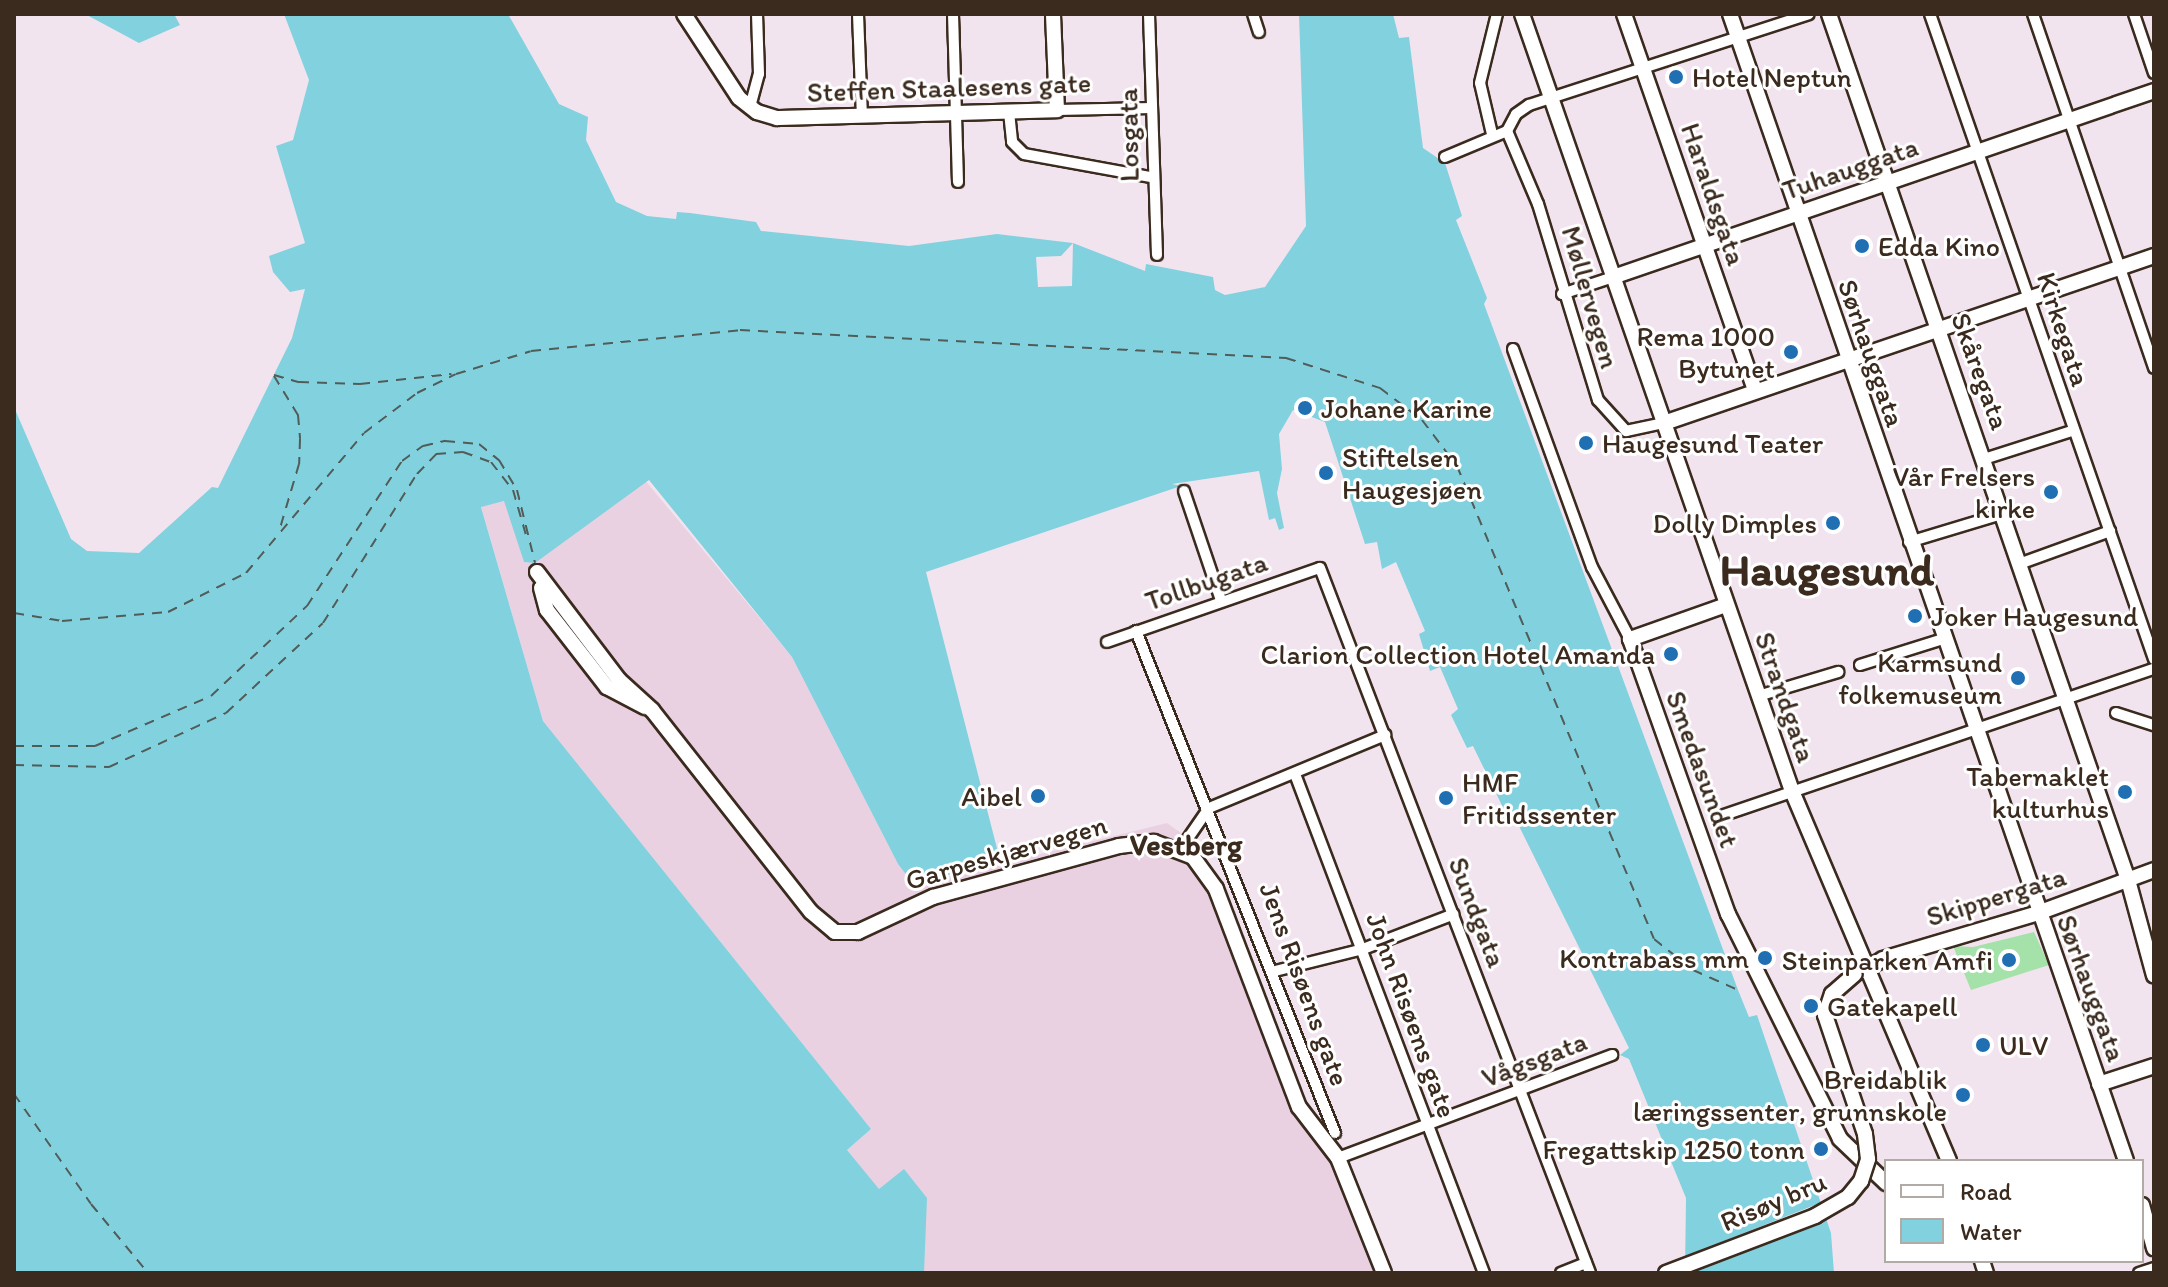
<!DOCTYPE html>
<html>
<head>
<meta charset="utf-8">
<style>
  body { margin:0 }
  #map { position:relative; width:2168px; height:1287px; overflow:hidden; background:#f2e4ee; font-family:Itim,sans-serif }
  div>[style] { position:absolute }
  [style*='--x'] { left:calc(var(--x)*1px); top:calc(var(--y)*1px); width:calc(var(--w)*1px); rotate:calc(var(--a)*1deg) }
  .built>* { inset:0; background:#e9d1e2 }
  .green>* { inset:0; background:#a4e2aa }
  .water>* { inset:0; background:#82d1df }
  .pier>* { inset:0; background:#f2e4ee }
  .ferry>* { height:2px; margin-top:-1px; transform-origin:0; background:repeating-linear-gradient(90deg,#505c58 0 10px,transparent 0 18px) }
  .roads { filter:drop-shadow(2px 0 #3b2a1e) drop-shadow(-2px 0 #3b2a1e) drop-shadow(0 2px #3b2a1e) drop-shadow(0 -2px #3b2a1e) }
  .street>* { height:10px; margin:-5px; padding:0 5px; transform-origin:5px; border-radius:5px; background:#fff }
  .secondary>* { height:14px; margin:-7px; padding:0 7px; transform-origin:7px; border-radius:7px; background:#fff }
  .bridges { filter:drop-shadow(2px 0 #3b2a1e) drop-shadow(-2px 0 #3b2a1e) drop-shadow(0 2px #3b2a1e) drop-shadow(0 -2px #3b2a1e) }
  .secondary-bridge>* { height:14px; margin:-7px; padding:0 7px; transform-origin:7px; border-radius:7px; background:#fff }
  .dots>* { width:22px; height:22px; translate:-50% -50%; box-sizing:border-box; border:4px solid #fff; border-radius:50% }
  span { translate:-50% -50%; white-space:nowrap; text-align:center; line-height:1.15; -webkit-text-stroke:6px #fff; paint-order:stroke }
  .poi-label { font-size:28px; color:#3b2a1e }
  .left { translate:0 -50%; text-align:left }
  .right { translate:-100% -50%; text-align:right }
  .street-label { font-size:28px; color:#3b2a1e }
  .neighbourhood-label { font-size:30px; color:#3b2a1e; font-weight:700 }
  .town-label { font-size:44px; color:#3b2a1e; font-weight:700 }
  .frame { position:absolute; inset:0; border:16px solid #3b2a1e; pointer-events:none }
  .legend { position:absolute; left:1884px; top:1159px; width:260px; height:104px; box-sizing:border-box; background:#fff; border:2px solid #b1aaa5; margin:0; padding:10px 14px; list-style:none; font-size:24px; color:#3b2a1e }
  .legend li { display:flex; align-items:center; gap:16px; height:40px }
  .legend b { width:40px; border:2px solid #b1aaa5 }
</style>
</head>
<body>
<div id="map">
  <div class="built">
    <i style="clip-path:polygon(644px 479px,792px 657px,898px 864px,914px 885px,1167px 823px,1199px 846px,1256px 995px,1326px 1144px,1342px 1149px,1388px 1273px,923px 1273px,879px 1190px,847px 1150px,871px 1129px,543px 721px,481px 506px,505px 501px,524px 562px)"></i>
  </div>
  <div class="green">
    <i style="clip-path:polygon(2034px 932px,2049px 965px,1971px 990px,1953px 946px,1973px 947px)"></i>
  </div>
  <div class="water">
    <i style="clip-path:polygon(85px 14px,174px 14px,180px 25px,139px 43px)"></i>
    <i style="clip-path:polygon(284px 14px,508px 14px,559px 104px,588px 117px,586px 140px,616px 202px,647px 216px,676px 219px,677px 212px,690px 213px,756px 222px,761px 231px,909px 246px,997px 234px,1073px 243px,1145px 271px,1146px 264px,1213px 277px,1215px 290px,1225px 295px,1265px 287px,1306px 226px,1299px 14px,1393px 14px,1399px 38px,1409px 37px,1423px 148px,1445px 163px,1462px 216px,1456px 220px,1487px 298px,1484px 304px,1738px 990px,1749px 1017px,1757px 1015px,1831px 1233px,1834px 1273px,1685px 1273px,1686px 1198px,1629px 1059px,1620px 1055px,1629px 1048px,1517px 822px,1511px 824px,1473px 746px,1467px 748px,1451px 715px,1458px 709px,1440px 667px,1430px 671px,1419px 634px,1425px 631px,1396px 562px,1382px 569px,1377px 542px,1365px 544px,1325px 422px,1293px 410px,1279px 434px,1282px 469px,1277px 493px,1284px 528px,1279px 530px,1275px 518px,1269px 520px,1259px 471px,1172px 484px,1181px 486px,926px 572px,1000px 860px,914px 885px,898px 864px,792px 657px,649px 480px,535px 563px,524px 562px,504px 501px,481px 507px,543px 721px,871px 1129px,847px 1150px,879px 1189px,904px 1169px,927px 1198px,924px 1273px,14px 1273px,14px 407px,71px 539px,87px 551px,139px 553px,212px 487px,218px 488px,292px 338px,305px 289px,290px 292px,273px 272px,269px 256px,305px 243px,276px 146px,293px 140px,309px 80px)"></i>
  </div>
  <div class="pier">
    <i style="clip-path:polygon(1073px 243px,1072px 286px,1038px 287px,1036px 257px,1061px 256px)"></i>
    <i style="clip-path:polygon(1825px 1201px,1830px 1218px,1681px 1273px,1681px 1258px)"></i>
  </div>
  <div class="ferry">
    <i style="--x:274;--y:375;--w:26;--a:16"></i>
    <i style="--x:299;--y:382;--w:61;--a:1.9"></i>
    <i style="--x:360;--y:384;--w:92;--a:-6.3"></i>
    <i style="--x:274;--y:376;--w:46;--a:58.4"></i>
    <i style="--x:298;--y:415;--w:24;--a:85"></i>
    <i style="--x:300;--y:439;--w:25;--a:92"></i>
    <i style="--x:299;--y:464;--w:67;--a:106.5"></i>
    <i style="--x:14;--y:613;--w:49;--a:9.5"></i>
    <i style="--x:62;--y:621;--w:106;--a:-4.9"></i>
    <i style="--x:168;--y:612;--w:87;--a:-26.6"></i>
    <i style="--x:246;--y:573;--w:183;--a:-49.9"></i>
    <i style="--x:364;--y:433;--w:66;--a:-37"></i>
    <i style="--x:417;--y:393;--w:43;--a:-26"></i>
    <i style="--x:456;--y:374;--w:78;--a:-17"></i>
    <i style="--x:531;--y:351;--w:210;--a:-5.7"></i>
    <i style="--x:740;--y:330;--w:547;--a:2.94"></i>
    <i style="--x:1286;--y:358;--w:99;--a:17.7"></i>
    <i style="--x:1380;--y:388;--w:53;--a:37.3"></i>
    <i style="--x:1422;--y:420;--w:58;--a:52.7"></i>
    <i style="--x:1457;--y:466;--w:512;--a:67.39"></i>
    <i style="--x:1654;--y:939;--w:50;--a:38.5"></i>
    <i style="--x:1693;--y:970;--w:49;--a:24"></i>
    <i style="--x:14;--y:746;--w:81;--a:0"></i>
    <i style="--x:95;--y:746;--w:126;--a:-23.3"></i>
    <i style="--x:211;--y:696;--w:132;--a:-43.2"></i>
    <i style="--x:307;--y:606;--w:173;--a:-56.8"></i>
    <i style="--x:402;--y:461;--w:26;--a:-36"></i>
    <i style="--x:423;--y:446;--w:23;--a:-13"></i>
    <i style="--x:445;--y:441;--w:34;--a:5"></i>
    <i style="--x:479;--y:444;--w:26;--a:39"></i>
    <i style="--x:499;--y:460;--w:35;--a:59"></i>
    <i style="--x:517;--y:490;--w:75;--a:76.1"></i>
    <i style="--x:14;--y:765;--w:95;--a:1.2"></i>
    <i style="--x:109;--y:767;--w:129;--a:-24.8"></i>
    <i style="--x:226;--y:713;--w:132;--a:-42.9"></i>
    <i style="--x:323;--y:623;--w:176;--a:-57.8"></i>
    <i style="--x:417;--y:474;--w:28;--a:-46"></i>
    <i style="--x:436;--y:454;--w:27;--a:-4"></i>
    <i style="--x:463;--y:452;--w:30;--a:20"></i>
    <i style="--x:491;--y:462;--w:36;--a:52"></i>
    <i style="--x:513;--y:490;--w:47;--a:73.9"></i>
    <i style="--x:14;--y:1094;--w:134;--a:55"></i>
    <i style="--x:91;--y:1204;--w:89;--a:50.4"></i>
  </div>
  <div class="roads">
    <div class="street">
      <i style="--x:858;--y:14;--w:102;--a:87.8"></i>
      <i style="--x:953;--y:14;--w:168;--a:88.3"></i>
      <i style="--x:1149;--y:14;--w:241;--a:88.1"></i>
      <i style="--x:1253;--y:14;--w:19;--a:72"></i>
      <i style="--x:1930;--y:14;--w:683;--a:70.85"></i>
      <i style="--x:2033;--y:14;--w:374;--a:71.1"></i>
      <i style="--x:2134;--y:14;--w:62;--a:71.3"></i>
      <i style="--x:750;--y:107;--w:34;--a:-75"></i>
      <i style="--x:759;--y:74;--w:60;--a:-91.9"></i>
      <i style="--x:1057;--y:110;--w:95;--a:-1.2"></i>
      <i style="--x:1009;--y:112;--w:30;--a:84"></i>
      <i style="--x:1012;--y:142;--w:17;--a:45"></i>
      <i style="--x:1024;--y:154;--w:129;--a:10.3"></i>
      <i style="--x:1507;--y:131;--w:19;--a:-62"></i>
      <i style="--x:1516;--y:114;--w:16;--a:-35"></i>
      <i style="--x:1529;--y:105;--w:294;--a:-18"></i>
      <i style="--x:1492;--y:134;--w:52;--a:-103.2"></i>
      <i style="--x:1480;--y:83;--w:71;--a:-76.2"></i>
      <i style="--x:1445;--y:157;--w:67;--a:-22.8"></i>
      <i style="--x:1507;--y:131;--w:79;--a:67"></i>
      <i style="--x:1538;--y:204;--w:205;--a:73"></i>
      <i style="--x:1598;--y:400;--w:42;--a:47.9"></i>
      <i style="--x:1626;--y:431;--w:39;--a:-12"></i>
      <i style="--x:1562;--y:294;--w:54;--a:-18.4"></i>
      <i style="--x:1513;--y:349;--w:232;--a:70.1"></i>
      <i style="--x:1592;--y:567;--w:81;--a:62.2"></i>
      <i style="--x:1984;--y:459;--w:92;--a:-17.7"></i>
      <i style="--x:1184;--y:491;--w:115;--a:71.3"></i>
      <i style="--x:1909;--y:542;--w:97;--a:-16.8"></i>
      <i style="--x:2019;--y:564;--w:97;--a:-19.9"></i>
      <i style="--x:1136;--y:631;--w:540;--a:68.38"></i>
      <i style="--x:1107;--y:642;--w:225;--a:-19.2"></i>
      <i style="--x:1320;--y:568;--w:755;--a:69.04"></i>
      <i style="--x:1860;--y:665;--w:87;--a:-17.4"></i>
      <i style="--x:1758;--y:696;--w:84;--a:-16.7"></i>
      <i style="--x:2116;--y:713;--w:40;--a:18"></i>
      <i style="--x:1295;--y:774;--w:534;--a:69.26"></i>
      <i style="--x:1209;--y:808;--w:191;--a:-22.5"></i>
      <i style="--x:1724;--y:815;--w:454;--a:-18.8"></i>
      <i style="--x:1180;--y:850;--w:51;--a:-55.4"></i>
      <i style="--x:1275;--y:971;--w:91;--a:-14"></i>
      <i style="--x:1363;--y:949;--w:97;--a:-21"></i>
      <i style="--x:1338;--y:1158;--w:293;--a:-20.6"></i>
      <i style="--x:1561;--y:1273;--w:27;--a:-22"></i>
      <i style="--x:2139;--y:1273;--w:16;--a:-18"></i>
    </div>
    <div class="secondary">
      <i style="--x:684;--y:14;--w:100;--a:56.8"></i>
      <i style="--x:739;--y:98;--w:23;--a:38"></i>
      <i style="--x:757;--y:112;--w:21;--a:17"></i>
      <i style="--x:777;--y:118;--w:280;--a:-1.6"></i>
      <i style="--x:1057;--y:110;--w:96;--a:-92.4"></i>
      <i style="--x:1522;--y:14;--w:823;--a:70.84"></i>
      <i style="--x:1792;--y:791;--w:402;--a:67"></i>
      <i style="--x:1624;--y:14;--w:399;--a:70.8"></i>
      <i style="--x:1730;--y:14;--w:1213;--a:70.95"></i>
      <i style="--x:1829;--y:14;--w:916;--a:70.95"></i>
      <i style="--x:2128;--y:880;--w:99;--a:74.8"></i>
      <i style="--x:1613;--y:277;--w:572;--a:-18.97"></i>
      <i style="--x:1664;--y:423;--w:518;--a:-18.82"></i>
      <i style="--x:537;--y:572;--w:136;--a:52.8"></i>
      <i style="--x:619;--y:680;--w:45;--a:42.3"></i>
      <i style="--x:652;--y:710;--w:257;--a:51.8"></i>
      <i style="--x:811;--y:912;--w:31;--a:40"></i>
      <i style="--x:835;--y:932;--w:23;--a:0"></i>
      <i style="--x:858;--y:932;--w:83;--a:-25"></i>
      <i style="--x:933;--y:897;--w:193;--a:-15.3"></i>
      <i style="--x:1119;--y:846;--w:35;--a:-7"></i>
      <i style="--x:1154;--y:842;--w:42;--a:21"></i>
      <i style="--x:1193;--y:857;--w:39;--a:54"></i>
      <i style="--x:1216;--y:889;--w:233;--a:69.2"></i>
      <i style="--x:1299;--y:1107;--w:64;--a:52.6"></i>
      <i style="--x:1338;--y:1158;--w:124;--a:68.2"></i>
      <i style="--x:541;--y:588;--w:23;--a:75"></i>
      <i style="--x:547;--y:610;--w:98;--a:52.1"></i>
      <i style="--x:607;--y:687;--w:43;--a:27.8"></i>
      <i style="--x:1726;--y:605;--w:102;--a:160.5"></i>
      <i style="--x:1630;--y:639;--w:292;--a:70.4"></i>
      <i style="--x:1728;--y:914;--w:251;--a:63.5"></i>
      <i style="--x:1840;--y:1139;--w:64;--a:43.7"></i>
      <i style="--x:1860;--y:972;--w:26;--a:-29"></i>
      <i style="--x:1883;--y:959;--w:162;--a:-16.5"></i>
      <i style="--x:2038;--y:913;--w:124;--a:-20.3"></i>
      <i style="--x:2099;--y:1084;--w:58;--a:-18.1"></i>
      <i style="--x:2142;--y:1205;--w:45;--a:74.4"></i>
      <i style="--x:1982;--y:1261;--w:13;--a:72"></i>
    </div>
  </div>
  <div class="bridges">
    <div class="secondary-bridge">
      <i style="--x:1666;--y:1273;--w:160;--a:-20.9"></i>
      <i style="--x:1815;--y:1216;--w:38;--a:-30"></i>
      <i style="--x:1848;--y:1197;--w:21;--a:-51"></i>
      <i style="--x:1861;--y:1181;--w:23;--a:-72"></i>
      <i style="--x:1868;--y:1159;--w:25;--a:-97"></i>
      <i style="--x:1865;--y:1134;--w:126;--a:-108.6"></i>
      <i style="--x:1825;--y:1015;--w:22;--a:-72"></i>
      <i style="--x:1832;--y:994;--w:30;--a:-41"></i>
    </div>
  </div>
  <div class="dots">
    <i style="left:1676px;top:77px;background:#1f6fb2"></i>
    <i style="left:1862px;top:246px;background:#1f6fb2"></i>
    <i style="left:1791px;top:352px;background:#1f6fb2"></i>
    <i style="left:1305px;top:408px;background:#1f6fb2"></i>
    <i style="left:1586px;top:443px;background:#1f6fb2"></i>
    <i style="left:1326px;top:473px;background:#1f6fb2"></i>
    <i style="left:2051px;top:492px;background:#1f6fb2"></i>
    <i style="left:1833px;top:523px;background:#1f6fb2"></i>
    <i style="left:1915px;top:616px;background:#1f6fb2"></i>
    <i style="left:1671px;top:654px;background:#1f6fb2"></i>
    <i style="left:2018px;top:678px;background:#1f6fb2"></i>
    <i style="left:2125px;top:792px;background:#1f6fb2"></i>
    <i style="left:1038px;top:796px;background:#1f6fb2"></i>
    <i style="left:1446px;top:798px;background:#1f6fb2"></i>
    <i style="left:1765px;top:958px;background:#1f6fb2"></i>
    <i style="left:2009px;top:960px;background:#1f6fb2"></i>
    <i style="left:1811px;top:1006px;background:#1f6fb2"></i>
    <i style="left:1983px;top:1045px;background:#1f6fb2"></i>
    <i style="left:1963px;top:1095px;background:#1f6fb2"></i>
    <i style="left:1821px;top:1149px;background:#1f6fb2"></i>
  </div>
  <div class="poi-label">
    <span class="left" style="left:1692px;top:77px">Hotel Neptun</span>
    <span class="left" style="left:1878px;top:246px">Edda Kino</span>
    <span class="right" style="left:1775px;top:352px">Rema 1000<br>Bytunet</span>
    <span class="left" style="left:1321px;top:408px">Johane Karine</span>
    <span class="left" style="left:1602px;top:443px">Haugesund Teater</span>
    <span class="left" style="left:1342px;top:473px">Stiftelsen<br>Haugesjøen</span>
    <span class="right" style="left:2035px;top:492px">Vår Frelsers<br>kirke</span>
    <span class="right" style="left:1817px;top:523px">Dolly Dimples</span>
    <span class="left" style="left:1931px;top:616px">Joker Haugesund</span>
    <span class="right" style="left:1655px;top:654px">Clarion Collection Hotel Amanda</span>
    <span class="right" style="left:2002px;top:678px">Karmsund<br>folkemuseum</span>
    <span class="right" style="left:2109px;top:792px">Tabernaklet<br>kulturhus</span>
    <span class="left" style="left:1462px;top:798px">HMF<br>Fritidssenter</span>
    <span class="right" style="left:1022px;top:796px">Aibel</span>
    <span class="right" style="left:1749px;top:958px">Kontrabass mm</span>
    <span class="right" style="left:1993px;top:960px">Steinparken Amfi</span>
    <span class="left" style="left:1827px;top:1006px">Gatekapell</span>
    <span class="left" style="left:1999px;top:1045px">ULV</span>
    <span class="right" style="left:1947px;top:1095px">Breidablik<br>læringssenter, grunnskole</span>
    <span class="right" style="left:1805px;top:1149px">Fregattskip 1250 tonn</span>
  </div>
  <div class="street-label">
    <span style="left:949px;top:87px;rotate:-2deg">Steffen Staalesens gate</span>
    <span style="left:1128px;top:135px;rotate:-91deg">Losgata</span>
    <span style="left:1850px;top:168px;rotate:-19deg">Tuhauggata</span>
    <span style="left:1714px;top:194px;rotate:71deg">Haraldsgata</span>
    <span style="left:1591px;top:297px;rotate:74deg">Møllervegen</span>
    <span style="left:2064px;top:329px;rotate:72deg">Kirkegata</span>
    <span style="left:1872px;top:353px;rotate:71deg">Sørhauggata</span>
    <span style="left:1981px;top:371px;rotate:70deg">Skåregata</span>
    <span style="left:1206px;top:581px;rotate:-19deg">Tollbugata</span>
    <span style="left:1786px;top:697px;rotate:71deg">Strandgata</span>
    <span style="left:1703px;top:769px;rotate:70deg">Smedasundet</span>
    <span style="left:1006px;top:852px;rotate:-16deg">Garpeskjærvegen</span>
    <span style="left:1996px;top:896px;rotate:-17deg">Skippergata</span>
    <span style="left:1478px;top:912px;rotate:69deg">Sundgata</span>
    <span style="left:1305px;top:984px;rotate:70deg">Jens Risøens gate</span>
    <span style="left:2092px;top:988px;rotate:70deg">Sørhauggata</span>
    <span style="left:1412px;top:1015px;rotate:70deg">John Risøens gate</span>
    <span style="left:1534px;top:1059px;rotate:-21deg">Vågsgata</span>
    <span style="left:1773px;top:1201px;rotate:-23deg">Risøy bru</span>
  </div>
  <div class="neighbourhood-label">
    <span style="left:1186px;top:845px">Vestberg</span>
  </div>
  <div class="town-label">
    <span style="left:1827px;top:570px">Haugesund</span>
  </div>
  <div class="frame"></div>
  <ul class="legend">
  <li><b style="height:10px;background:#fff"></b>Road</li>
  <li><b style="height:22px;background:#82d1df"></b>Water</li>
  </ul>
</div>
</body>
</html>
